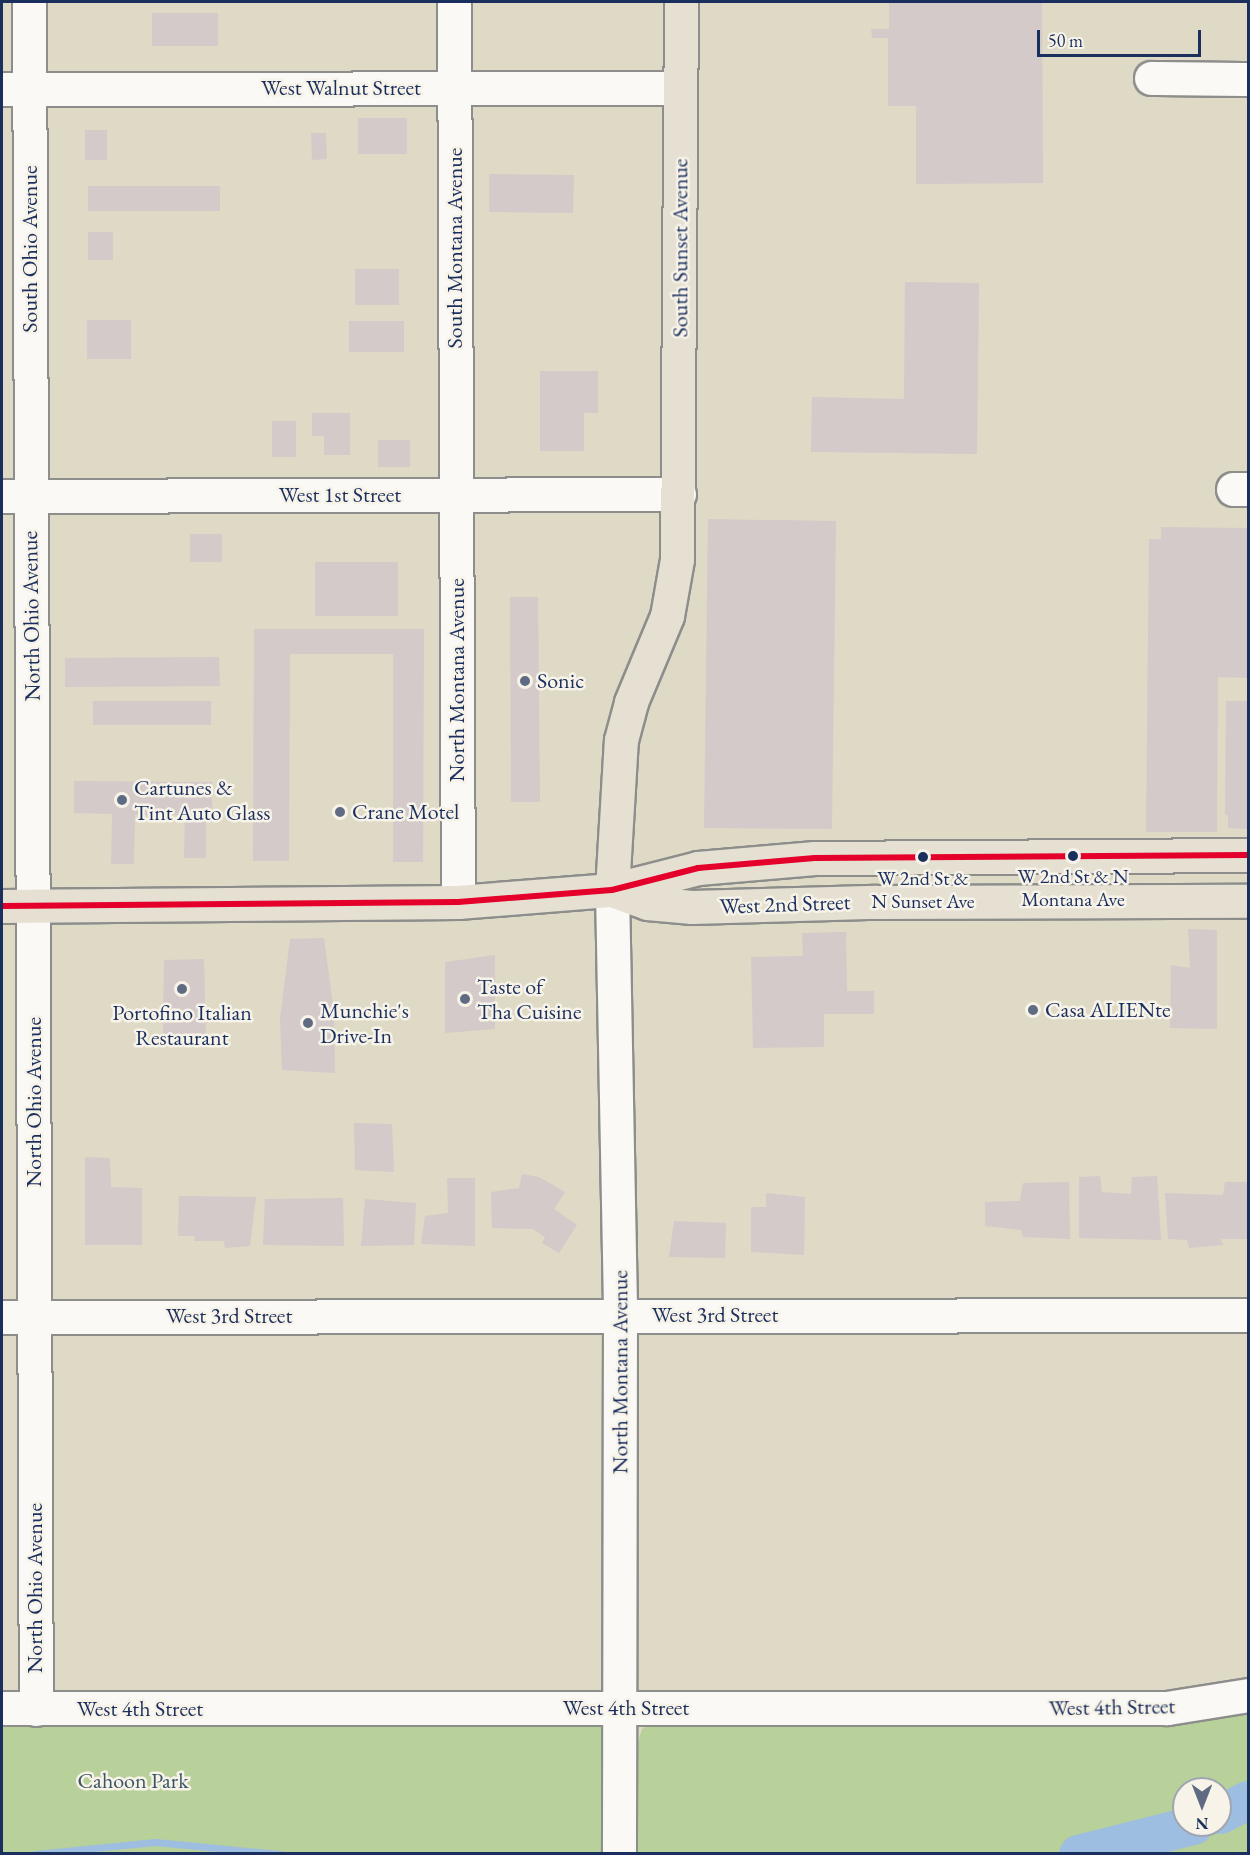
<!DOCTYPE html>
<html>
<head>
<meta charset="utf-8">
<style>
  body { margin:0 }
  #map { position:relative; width:1250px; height:1855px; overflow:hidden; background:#dedac6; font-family:"EB Garamond",serif }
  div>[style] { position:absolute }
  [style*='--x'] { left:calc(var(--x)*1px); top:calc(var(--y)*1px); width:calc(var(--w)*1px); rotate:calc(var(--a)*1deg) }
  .green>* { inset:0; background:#b8d099 }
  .stream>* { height:7px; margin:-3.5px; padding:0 3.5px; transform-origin:3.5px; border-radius:3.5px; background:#9ebee1 }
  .river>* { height:39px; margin:-19.5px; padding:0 19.5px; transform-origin:19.5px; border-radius:19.5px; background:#9ebee1 }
  .building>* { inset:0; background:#d3cac9 }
  .roads { filter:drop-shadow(2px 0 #8d8e8c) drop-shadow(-2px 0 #8d8e8c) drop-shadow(0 2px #8d8e8c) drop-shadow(0 -2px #8d8e8c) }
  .minor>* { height:33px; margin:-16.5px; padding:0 16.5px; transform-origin:16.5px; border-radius:16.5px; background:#faf9f6 }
  .major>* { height:33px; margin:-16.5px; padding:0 16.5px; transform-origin:16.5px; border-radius:16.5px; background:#e5e0d2 }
  .bus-1>* { height:6px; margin:-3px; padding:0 3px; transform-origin:3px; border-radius:3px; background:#e4002b }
  .dots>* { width:16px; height:16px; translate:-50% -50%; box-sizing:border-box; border:3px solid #f7f3e8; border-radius:50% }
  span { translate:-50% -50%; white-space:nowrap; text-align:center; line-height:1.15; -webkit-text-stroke:5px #f7f3e8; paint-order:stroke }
  .bus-label { font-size:20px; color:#1b2f5e }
  .street-label { font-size:22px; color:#1b2f5e }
  .poi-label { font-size:22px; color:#1b2f5e }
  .left { translate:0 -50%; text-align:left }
  .park-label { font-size:22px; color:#3a5564 }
  .frame { position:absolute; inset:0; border:3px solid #1b2f5e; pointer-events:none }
  .north { position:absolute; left:1172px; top:1777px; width:60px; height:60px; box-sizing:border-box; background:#f7f3e8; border:2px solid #9fa5b1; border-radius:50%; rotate:180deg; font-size:16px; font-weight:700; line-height:24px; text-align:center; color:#1b2f5e }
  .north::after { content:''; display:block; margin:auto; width:21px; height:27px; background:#5f6b82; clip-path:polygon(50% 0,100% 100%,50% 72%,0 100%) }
  .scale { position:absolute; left:1037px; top:30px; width:164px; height:27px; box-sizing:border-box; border:3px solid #1b2f5e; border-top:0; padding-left:8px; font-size:18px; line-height:21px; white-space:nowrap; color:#1b2f5e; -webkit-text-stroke:4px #f7f3e8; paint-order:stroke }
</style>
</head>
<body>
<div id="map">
  <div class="green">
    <i style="clip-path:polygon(621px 1707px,618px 1853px,2px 1854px,2px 1708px)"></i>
    <i style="clip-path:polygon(evenodd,1248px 1708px,1248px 1853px,635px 1854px,635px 1752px,642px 1729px,652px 1723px,1248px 1708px,1184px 1789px,1220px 1789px,1220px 1825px,1184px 1825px,1184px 1789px)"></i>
  </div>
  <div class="stream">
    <i style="--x:35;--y:1854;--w:121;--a:-5.7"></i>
    <i style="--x:155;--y:1842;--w:126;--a:5.5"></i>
  </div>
  <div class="river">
    <i style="--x:1220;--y:1814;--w:31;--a:-27"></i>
    <i style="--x:1078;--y:1854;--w:119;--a:-14.2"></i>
  </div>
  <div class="building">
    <i style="clip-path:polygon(889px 2px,1042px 2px,1043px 183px,916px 184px,916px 106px,888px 106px,888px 38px,872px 38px,871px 29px,889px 29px)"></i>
    <i style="clip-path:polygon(152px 13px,218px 13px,218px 46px,152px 46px)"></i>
    <i style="clip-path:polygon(358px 118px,407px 118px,407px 154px,358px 154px)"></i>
    <i style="clip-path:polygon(85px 130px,107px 130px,107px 160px,85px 160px)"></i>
    <i style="clip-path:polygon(311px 133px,326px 133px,327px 159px,312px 160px)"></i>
    <i style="clip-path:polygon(489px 174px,574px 175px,573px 213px,489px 212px)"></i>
    <i style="clip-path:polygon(88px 186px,220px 186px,220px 211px,88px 211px)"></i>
    <i style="clip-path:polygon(88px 232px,113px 232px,113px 260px,88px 260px)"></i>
    <i style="clip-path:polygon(355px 269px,399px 269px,399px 305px,355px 305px)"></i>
    <i style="clip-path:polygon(905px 282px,979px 283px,977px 454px,811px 452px,812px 397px,904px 399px)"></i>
    <i style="clip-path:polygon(87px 320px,131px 320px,131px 359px,87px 359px)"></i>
    <i style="clip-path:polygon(349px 321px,404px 321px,404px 352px,349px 352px)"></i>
    <i style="clip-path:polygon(540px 371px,598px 371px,598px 413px,584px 413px,584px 451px,540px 451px)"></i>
    <i style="clip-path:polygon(312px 413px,350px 413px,350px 455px,324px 455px,324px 436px,312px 436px)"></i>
    <i style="clip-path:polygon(272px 421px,296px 421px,296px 457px,272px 457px)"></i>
    <i style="clip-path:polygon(378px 440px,410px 440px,410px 467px,378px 467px)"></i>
    <i style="clip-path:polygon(708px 519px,836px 521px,832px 829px,704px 828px)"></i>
    <i style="clip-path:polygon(1161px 527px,1248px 528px,1248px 678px,1218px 677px,1217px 832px,1146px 832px,1149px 539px,1161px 539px)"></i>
    <i style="clip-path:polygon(190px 534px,222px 534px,222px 562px,190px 562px)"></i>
    <i style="clip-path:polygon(315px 562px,398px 562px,398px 616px,315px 616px)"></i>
    <i style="clip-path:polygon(510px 597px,538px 597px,540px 802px,511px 802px)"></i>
    <i style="clip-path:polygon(254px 629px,424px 629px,423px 862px,393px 862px,393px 654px,290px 654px,289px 861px,253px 861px)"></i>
    <i style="clip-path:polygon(219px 657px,220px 686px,65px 687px,65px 658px)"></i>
    <i style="clip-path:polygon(93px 701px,211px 701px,211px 725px,93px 725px)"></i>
    <i style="clip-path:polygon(1226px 701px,1248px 701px,1248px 829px,1228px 828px,1228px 815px,1225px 815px)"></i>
    <i style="clip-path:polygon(74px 781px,212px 782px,212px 815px,206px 815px,206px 858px,184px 858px,185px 815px,135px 815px,134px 864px,111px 864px,112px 814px,74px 813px)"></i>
    <i style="clip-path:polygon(1188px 929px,1217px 930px,1217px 1029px,1170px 1028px,1171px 965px,1190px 968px)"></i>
    <i style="clip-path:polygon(846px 932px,847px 991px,874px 991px,874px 1014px,824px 1014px,824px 1047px,753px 1048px,751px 957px,803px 956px,802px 933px)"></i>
    <i style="clip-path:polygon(324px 938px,334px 1013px,335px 1073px,282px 1070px,280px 1019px,290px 939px)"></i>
    <i style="clip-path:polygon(495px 955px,495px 1029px,445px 1033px,445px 962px)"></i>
    <i style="clip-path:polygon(204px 959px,206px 1040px,163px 1041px,164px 960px)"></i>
    <i style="clip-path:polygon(354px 1123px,392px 1124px,394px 1172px,355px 1170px)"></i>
    <i style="clip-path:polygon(85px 1157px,110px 1158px,111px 1187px,142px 1188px,142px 1245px,85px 1245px)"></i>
    <i style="clip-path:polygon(522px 1174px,539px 1177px,565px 1192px,554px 1209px,577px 1225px,559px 1253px,542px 1243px,545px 1237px,533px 1229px,492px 1228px,491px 1192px,519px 1188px)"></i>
    <i style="clip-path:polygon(1100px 1176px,1102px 1192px,1131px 1194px,1132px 1177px,1157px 1176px,1161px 1240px,1079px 1238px,1079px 1177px)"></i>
    <i style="clip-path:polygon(447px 1178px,475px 1178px,475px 1246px,421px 1244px,425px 1216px,448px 1213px)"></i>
    <i style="clip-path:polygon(1069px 1182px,1070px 1239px,1023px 1237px,1021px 1230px,985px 1226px,985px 1202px,1020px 1201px,1023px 1183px)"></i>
    <i style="clip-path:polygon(1225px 1182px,1248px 1182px,1248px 1239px,1221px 1239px,1223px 1245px,1189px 1248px,1187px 1240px,1168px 1239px,1165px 1193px,1223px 1195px)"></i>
    <i style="clip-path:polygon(766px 1193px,805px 1197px,804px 1255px,751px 1252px,751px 1207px,766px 1207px)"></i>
    <i style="clip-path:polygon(179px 1196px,256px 1197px,250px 1246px,225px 1248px,224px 1241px,194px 1241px,195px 1236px,178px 1236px)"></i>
    <i style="clip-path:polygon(343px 1198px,344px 1246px,263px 1245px,265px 1199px)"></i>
    <i style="clip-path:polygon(365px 1199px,416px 1203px,414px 1245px,361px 1246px)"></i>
    <i style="clip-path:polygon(674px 1221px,726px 1223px,725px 1258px,669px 1257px)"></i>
  </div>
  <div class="roads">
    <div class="minor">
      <i style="--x:29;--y:2;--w:1707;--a:89.77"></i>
      <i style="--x:454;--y:2;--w:900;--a:89.75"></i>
      <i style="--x:1151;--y:78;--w:97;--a:0.6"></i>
      <i style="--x:2;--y:89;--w:678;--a:-0.08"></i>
      <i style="--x:1233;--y:489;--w:15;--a:0"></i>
      <i style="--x:2;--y:496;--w:677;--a:-0.17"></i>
      <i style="--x:612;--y:890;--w:425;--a:88.9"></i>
      <i style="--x:620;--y:1315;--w:539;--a:90.11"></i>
      <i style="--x:2;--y:1317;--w:1246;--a:-0.09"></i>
      <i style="--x:2;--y:1708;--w:1165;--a:0"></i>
      <i style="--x:1167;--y:1708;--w:82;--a:-9.1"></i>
    </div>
    <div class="major">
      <i style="--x:612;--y:890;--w:150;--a:-86.6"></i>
      <i style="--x:621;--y:740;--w:39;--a:-75"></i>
      <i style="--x:631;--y:702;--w:93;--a:-67.3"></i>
      <i style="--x:667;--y:616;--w:58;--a:-80"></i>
      <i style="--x:677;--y:559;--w:557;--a:-89.59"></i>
      <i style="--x:612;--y:890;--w:37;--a:20"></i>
      <i style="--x:647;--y:903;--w:45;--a:5.1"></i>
      <i style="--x:692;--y:907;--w:184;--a:-1.6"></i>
      <i style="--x:876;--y:902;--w:372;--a:-0.2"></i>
      <i style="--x:2;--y:906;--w:456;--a:-0.5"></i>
      <i style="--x:458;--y:902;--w:154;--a:-4.5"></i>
      <i style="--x:612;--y:890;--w:89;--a:-14.3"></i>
      <i style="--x:698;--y:868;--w:117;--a:-4.9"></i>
      <i style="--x:815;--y:858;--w:433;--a:-0.4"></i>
    </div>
  </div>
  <div class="bus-1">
    <i style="--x:2;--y:906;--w:456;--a:-0.5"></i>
    <i style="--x:458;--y:902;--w:154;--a:-4.5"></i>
    <i style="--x:612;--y:890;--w:89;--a:-14.3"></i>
    <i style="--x:698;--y:868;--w:117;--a:-4.9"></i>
    <i style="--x:815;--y:858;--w:433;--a:-0.4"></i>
  </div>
  <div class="dots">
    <i style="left:525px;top:681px;background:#5f6b82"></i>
    <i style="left:122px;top:800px;background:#5f6b82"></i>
    <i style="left:340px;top:812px;background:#5f6b82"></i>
    <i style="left:1073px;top:856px;background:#1b2f5e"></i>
    <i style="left:923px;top:857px;background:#1b2f5e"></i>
    <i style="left:182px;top:989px;background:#5f6b82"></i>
    <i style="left:465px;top:999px;background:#5f6b82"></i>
    <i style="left:1033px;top:1010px;background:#5f6b82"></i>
    <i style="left:308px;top:1023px;background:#5f6b82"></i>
  </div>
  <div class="bus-label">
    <span style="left:1073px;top:888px">W 2nd St &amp; N<br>Montana Ave</span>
    <span style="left:923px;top:890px">W 2nd St &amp;<br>N Sunset Ave</span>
  </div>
  <div class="street-label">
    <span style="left:341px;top:88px">West Walnut Street</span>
    <span style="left:455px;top:248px;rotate:-90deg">South Montana Avenue</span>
    <span style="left:680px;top:248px;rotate:-90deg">South Sunset Avenue</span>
    <span style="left:30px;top:249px;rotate:-90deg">South Ohio Avenue</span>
    <span style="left:340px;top:495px">West 1st Street</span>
    <span style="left:31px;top:616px;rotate:-91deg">North Ohio Avenue</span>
    <span style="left:457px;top:680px;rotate:-90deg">North Montana Avenue</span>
    <span style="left:785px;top:904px;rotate:-2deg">West 2nd Street</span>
    <span style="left:34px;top:1102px;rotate:-90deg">North Ohio Avenue</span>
    <span style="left:715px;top:1315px">West 3rd Street</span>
    <span style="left:229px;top:1316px">West 3rd Street</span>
    <span style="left:620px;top:1372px;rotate:-90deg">North Montana Avenue</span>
    <span style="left:35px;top:1588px;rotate:-90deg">North Ohio Avenue</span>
    <span style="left:1112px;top:1707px;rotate:-1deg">West 4th Street</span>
    <span style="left:626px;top:1708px">West 4th Street</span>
    <span style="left:140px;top:1709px">West 4th Street</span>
  </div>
  <div class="poi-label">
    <span class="left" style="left:537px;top:681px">Sonic</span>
    <span class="left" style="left:134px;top:800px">Cartunes &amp;<br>Tint Auto Glass</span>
    <span class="left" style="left:352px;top:812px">Crane Motel</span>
    <span class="left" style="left:477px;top:999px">Taste of<br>Tha Cuisine</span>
    <span class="left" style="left:320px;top:1023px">Munchie's<br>Drive-In</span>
    <span class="left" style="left:1045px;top:1010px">Casa ALIENte</span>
    <span style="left:182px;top:1025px">Portofino Italian<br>Restaurant</span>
  </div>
  <div class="park-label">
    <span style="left:133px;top:1781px">Cahoon Park</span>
  </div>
  <div class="frame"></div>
  <div class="north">N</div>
  <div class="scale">50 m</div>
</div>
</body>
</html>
